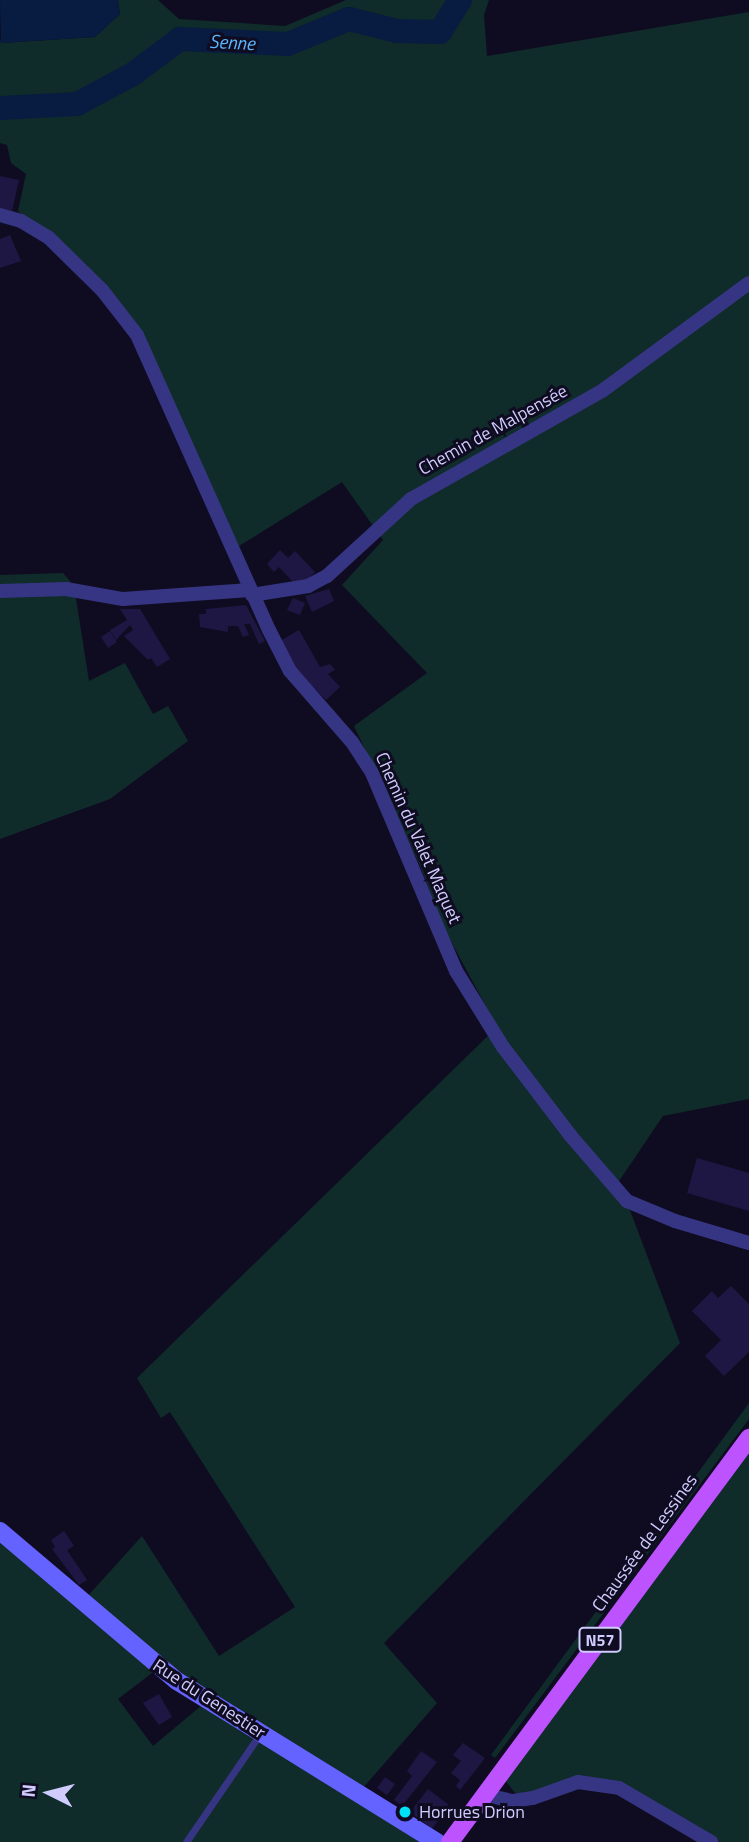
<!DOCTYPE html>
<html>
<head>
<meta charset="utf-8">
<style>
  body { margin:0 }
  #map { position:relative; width:749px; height:1842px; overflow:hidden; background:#0f0c21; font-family:"Titillium Web",sans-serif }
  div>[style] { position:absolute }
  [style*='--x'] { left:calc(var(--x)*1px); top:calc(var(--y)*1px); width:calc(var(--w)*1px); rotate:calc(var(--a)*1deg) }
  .green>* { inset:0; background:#0f2c2a }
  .water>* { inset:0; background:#071c40 }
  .river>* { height:24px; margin:-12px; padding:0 12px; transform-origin:12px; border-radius:12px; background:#071c40 }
  .building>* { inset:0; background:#1f1743 }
  .lane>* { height:7px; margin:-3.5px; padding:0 3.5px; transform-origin:3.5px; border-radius:3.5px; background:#363583 }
  .street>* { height:14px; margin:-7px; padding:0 7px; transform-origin:7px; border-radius:7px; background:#363583 }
  .secondary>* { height:18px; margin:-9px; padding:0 9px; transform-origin:9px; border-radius:9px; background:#6563ff }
  .primary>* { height:18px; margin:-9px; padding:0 9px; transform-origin:9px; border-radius:9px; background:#bc53ff }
  .dots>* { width:19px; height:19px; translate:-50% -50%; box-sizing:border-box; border:4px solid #0f0c21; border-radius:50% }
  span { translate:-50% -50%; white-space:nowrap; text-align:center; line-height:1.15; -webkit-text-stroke:6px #0f0c21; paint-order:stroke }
  .shield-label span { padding:2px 5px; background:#0f0c21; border:2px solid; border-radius:5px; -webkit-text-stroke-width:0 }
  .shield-label { font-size:16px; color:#d1ccff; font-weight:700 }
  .street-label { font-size:18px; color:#d1ccff }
  .poi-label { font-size:18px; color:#d1ccff }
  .left { translate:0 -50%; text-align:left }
  .water-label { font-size:19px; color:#5ab6ff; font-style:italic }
  .north { position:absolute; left:14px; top:1758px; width:70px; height:70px; -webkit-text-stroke:5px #0f0c21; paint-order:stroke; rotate:276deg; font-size:19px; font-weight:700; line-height:28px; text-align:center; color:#d1ccff }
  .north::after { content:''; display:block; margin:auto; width:24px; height:32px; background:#d1ccff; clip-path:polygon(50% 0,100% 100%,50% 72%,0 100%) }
</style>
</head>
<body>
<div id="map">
  <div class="green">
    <i style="clip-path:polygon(evenodd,118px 0,158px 0,179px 19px,285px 26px,346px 0,489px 0,484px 15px,487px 56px,749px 12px,749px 1099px,663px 1116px,619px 1181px,680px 1343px,384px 1643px,437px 1703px,362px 1789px,430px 1842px,0 1842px,0 1521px,86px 1598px,142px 1536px,219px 1656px,295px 1607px,170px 1412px,161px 1418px,137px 1378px,497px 1027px,445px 930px,420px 866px,354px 726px,427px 673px,342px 585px,383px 540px,342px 482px,231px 551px,135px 339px,62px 253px,18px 211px,26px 174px,11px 163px,7px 145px,0 143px,0 39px,1px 43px,95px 37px,120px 14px,118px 0,165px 1663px,213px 1696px,153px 1746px,118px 1699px,165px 1663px)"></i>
    <i style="clip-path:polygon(63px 573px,74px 586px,89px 681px,125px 663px,153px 714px,168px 706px,188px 741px,110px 799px,0 839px,0 575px)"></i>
    <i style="clip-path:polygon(749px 1403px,749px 1419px,495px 1758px,491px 1755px)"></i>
    <i style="clip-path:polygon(749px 1450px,749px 1842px,720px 1842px,622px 1783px,577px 1775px,533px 1793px,515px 1793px,505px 1780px)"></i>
  </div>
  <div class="water">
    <i style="clip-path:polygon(0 0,118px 0,120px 14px,95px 37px,1px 43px)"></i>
  </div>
  <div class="river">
    <i style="--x:0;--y:108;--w:77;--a:-3"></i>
    <i style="--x:77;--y:104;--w:64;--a:-28.2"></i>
    <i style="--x:133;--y:74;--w:59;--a:-36.7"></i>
    <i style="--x:180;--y:39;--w:108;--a:2.7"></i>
    <i style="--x:288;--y:44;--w:66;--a:-22.3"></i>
    <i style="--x:349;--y:19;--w:49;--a:14"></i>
    <i style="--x:397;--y:31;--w:43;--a:1.3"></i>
    <i style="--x:440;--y:32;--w:38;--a:-58"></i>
  </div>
  <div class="building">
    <i style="clip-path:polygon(0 176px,19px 180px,12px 211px,0 208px)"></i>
    <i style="clip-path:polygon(10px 235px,21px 261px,0 268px,0 239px)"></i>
    <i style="clip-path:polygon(280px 550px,288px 558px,295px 551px,315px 572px,306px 581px,294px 583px,279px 567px,274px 572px,267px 564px)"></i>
    <i style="clip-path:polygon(329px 589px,334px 601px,312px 612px,305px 596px)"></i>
    <i style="clip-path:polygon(293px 598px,305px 603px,300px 615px,287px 610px)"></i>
    <i style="clip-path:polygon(246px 605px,265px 641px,259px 644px,250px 624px,244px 624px,249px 635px,243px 637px,238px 626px,228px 626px,228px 632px,200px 627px,199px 614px,206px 614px,206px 609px)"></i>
    <i style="clip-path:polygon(120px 609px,140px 609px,170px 659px,157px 667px,151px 658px,148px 660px,124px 636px,133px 630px,130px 625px,116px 640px,110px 630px,127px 620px)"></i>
    <i style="clip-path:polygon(299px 630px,320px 667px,330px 664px,335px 670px,328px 674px,340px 687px,326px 700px,297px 671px,280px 641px)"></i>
    <i style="clip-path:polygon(110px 631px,117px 642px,108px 648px,101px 637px)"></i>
    <i style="clip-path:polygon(697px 1158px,749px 1173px,749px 1211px,687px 1193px)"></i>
    <i style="clip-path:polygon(731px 1286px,749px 1304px,749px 1352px,724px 1376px,705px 1356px,721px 1340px,692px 1311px,712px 1291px,718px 1298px)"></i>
    <i style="clip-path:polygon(64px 1531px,74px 1546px,67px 1550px,87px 1580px,79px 1585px,52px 1549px,55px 1547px,51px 1540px)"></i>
    <i style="clip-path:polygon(159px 1694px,172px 1717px,159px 1725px,143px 1703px)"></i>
    <i style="clip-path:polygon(463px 1743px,485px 1758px,460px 1790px,456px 1786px,460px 1780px,451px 1773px,461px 1761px,453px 1755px)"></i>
    <i style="clip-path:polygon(421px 1751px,437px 1762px,402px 1806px,394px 1800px,412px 1776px,407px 1771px)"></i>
    <i style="clip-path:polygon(385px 1777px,395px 1784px,387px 1795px,377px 1788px)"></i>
    <i style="clip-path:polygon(428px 1789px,449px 1805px,432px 1829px,410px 1812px)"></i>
  </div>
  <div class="lane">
    <i style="--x:186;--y:1842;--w:131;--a:-55.6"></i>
  </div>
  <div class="street">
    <i style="--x:0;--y:215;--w:22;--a:16"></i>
    <i style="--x:21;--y:221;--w:31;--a:31"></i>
    <i style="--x:48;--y:237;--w:76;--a:44.5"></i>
    <i style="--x:102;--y:290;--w:57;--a:52.1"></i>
    <i style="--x:137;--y:335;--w:323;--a:65.9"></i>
    <i style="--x:269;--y:630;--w:46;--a:62.9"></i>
    <i style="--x:290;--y:671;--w:94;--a:48.9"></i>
    <i style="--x:352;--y:742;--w:37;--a:57"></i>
    <i style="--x:372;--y:773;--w:215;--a:67"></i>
    <i style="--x:456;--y:971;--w:89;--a:58.3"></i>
    <i style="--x:503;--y:1047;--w:111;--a:52.7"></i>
    <i style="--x:570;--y:1135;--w:87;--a:49.2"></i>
    <i style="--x:627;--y:1201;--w:52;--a:22.6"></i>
    <i style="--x:675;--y:1221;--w:77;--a:16.6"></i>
    <i style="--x:0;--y:591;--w:66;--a:-1.7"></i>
    <i style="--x:66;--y:589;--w:58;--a:10"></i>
    <i style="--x:123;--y:599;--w:127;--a:-4.1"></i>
    <i style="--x:252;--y:595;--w:57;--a:-9.1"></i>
    <i style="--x:308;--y:586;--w:21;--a:-28"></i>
    <i style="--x:327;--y:576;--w:114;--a:-42.5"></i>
    <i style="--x:411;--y:499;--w:219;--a:-29.5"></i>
    <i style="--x:602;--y:391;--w:182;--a:-36.3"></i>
    <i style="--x:486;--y:1795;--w:28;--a:13"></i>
    <i style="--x:513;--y:1801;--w:20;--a:-9"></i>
    <i style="--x:533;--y:1798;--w:48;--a:-19.6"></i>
    <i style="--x:578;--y:1782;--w:41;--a:8.3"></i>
    <i style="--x:619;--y:1788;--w:107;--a:30.4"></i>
  </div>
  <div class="secondary">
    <i style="--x:0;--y:1531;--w:232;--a:40.3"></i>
    <i style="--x:177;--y:1681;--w:306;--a:31.8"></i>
  </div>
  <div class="primary">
    <i style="--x:450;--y:1842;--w:503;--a:-53.49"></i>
  </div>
  <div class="dots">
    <i style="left:405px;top:1812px;background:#00e3f7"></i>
  </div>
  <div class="shield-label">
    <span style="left:600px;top:1640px">N57</span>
  </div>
  <div class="street-label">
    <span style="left:493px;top:430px;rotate:-29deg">Chemin de Malpensée</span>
    <span style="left:418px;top:838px;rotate:66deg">Chemin du Valet Maquet</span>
    <span style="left:645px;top:1543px;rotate:-54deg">Chaussée de Lessines</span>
    <span style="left:209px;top:1699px;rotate:33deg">Rue du Genestier</span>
  </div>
  <div class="poi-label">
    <span class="left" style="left:419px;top:1812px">Horrues Drion</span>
  </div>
  <div class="water-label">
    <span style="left:232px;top:42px;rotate:3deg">Senne</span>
  </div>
  <div class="north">N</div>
</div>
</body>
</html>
